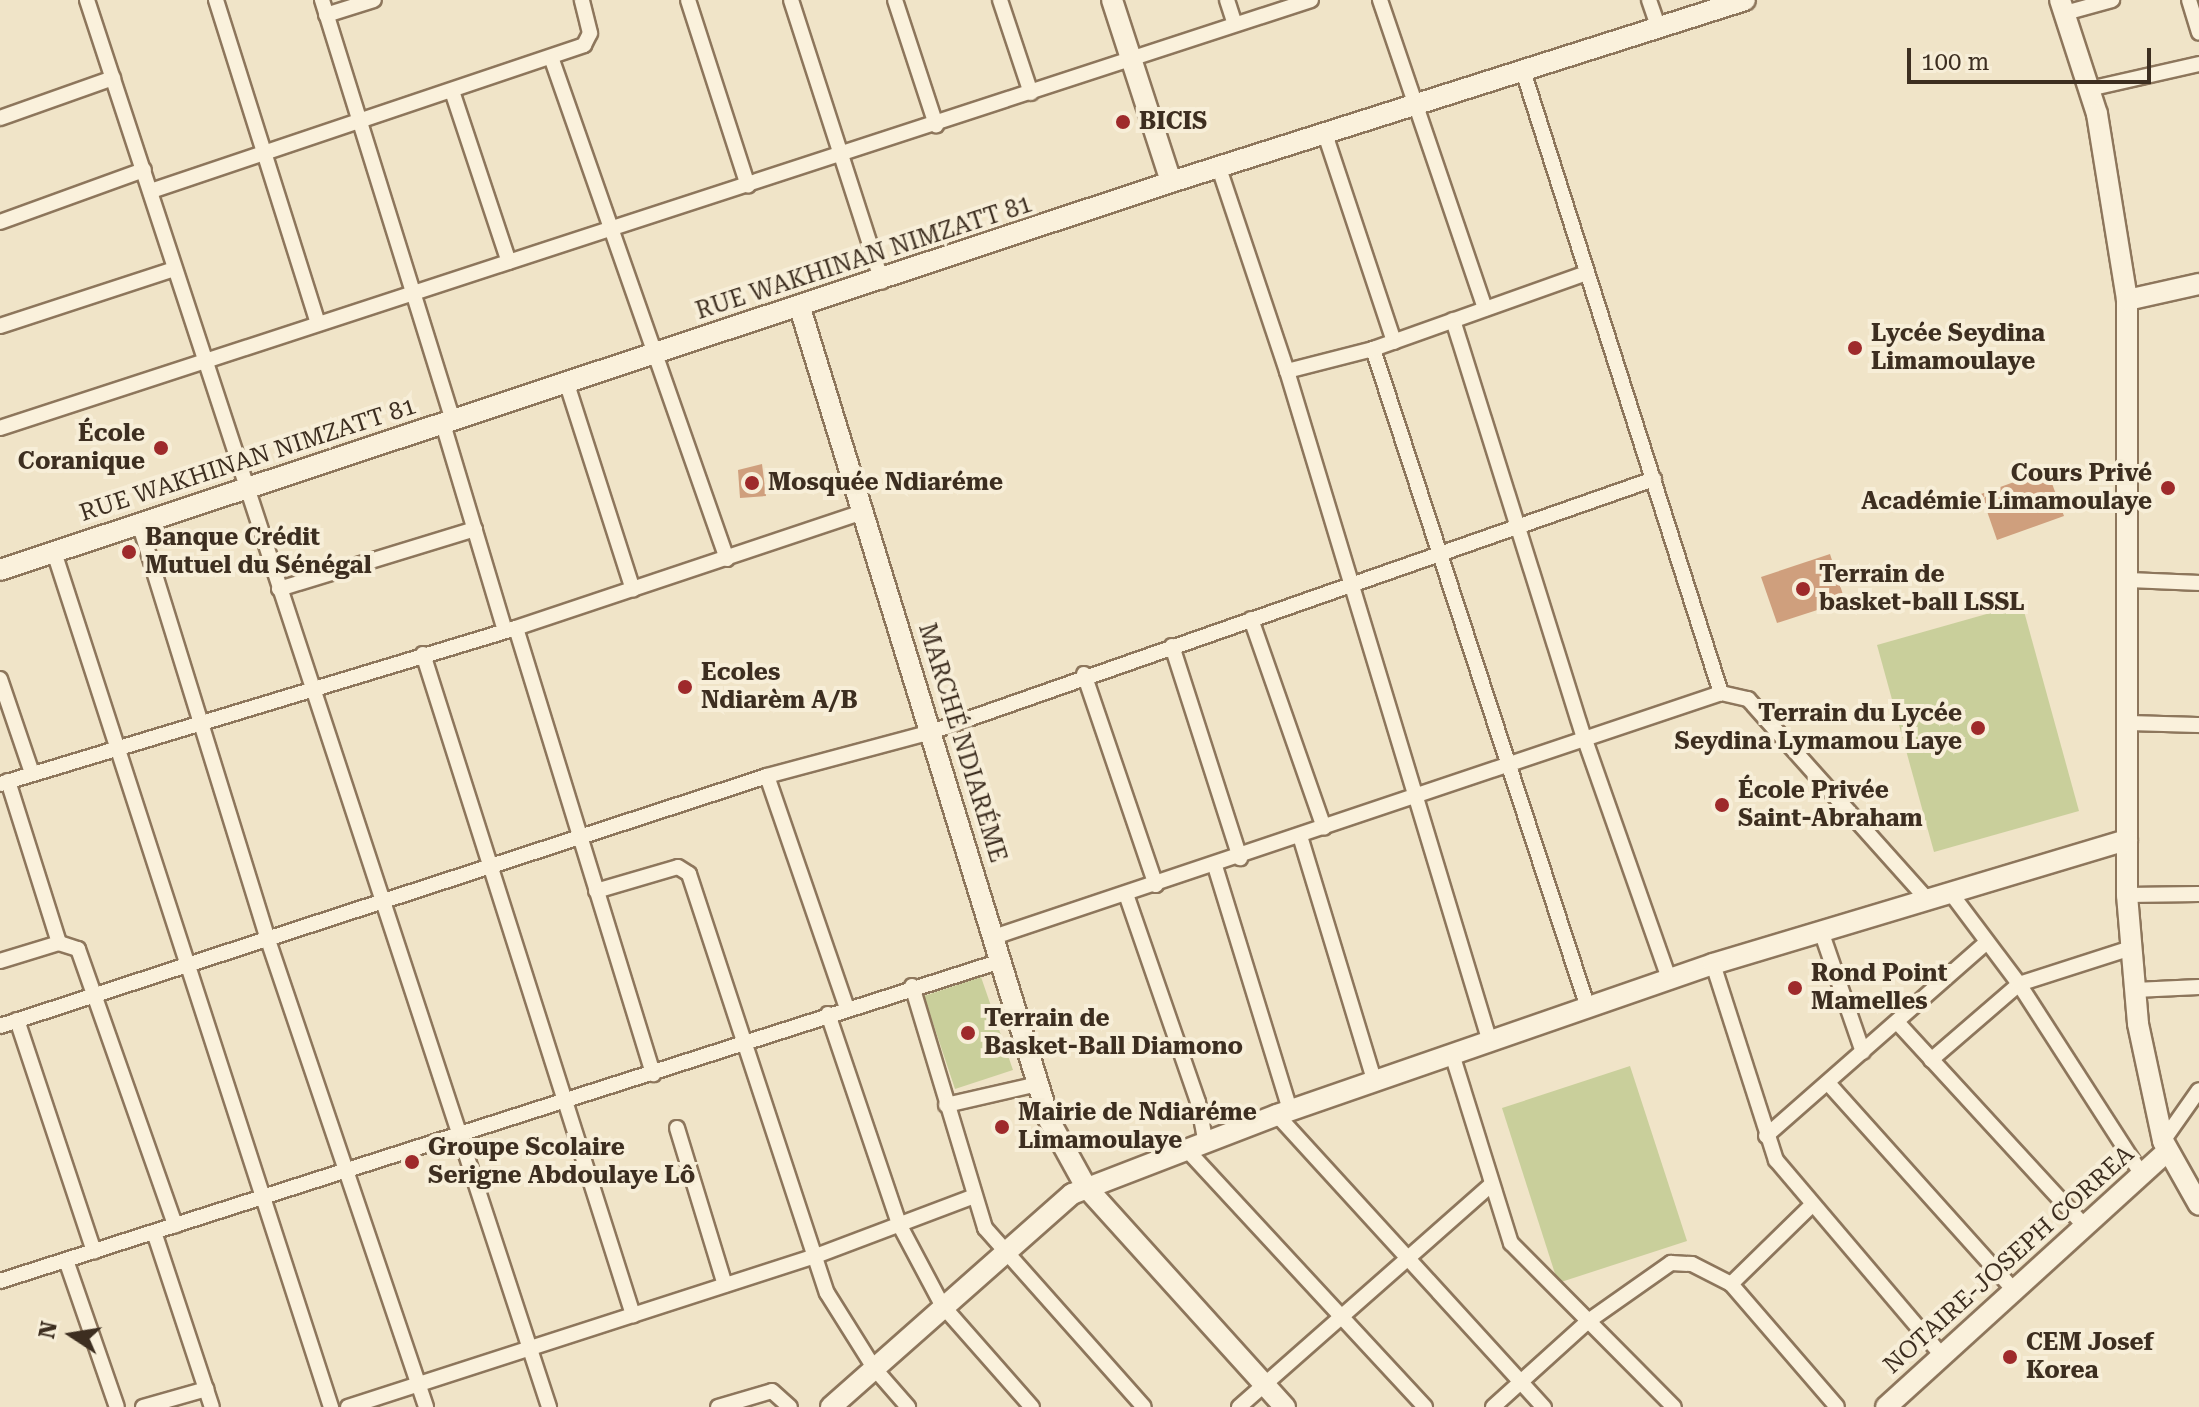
<!DOCTYPE html>
<html>
<head>
<meta charset="utf-8">
<style>
  body { margin:0 }
  #map { position:relative; width:2199px; height:1407px; overflow:hidden; background:#f0e4c8; font-family:"Roboto Serif",serif }
  div>[style] { position:absolute }
  [style*='--x'] { left:calc(var(--x)*1px); top:calc(var(--y)*1px); width:calc(var(--w)*1px); rotate:calc(var(--a)*1deg) }
  .green>* { inset:0; background:#c9cf9b }
  .building>* { inset:0; background:#cf9f7d }
  .roads { filter:drop-shadow(2px 0 #8d765c) drop-shadow(-2px 0 #8d765c) drop-shadow(0 2px #8d765c) drop-shadow(0 -2px #8d765c) }
  .street>* { height:14px; margin:-7px; padding:0 7px; transform-origin:7px; border-radius:7px; background:#faf1dc }
  .secondary>* { height:20px; margin:-10px; padding:0 10px; transform-origin:10px; border-radius:10px; background:#faf1dc }
  .dots>* { width:22px; height:22px; translate:-50% -50%; box-sizing:border-box; border:4px solid #f7eed8; border-radius:50% }
  span { translate:-50% -50%; white-space:nowrap; text-align:center; line-height:1.15; -webkit-text-stroke:8px #f7eed8; paint-order:stroke }
  .poi-label { font-size:24px; color:#3d2e20; font-weight:700 }
  .left { translate:0 -50%; text-align:left }
  .right { translate:-100% -50%; text-align:right }
  .street-label { font-size:24px; color:#3d2e20 }
  .north { position:absolute; left:32px; top:1295px; width:80px; height:80px; -webkit-text-stroke:6px #f7eed8; paint-order:stroke; rotate:282deg; font-size:22px; font-weight:700; line-height:32px; text-align:center; color:#3d2e20 }
  .north::after { content:''; display:block; margin:auto; width:28px; height:36px; background:#3d2e20; clip-path:polygon(50% 0,100% 100%,50% 72%,0 100%) }
  .scale { position:absolute; left:1907px; top:48px; width:244px; height:36px; box-sizing:border-box; border:4px solid #3d2e20; border-top:0; padding-left:10px; font-size:24px; line-height:28px; white-space:nowrap; color:#3d2e20; -webkit-text-stroke:6px #f7eed8; paint-order:stroke }
</style>
</head>
<body>
<div id="map">
  <div class="green">
    <i style="clip-path:polygon(2022px 604px,2079px 811px,1934px 852px,1877px 645px)"></i>
    <i style="clip-path:polygon(981px 977px,1013px 1070px,955px 1089px,924px 996px)"></i>
    <i style="clip-path:polygon(1630px 1066px,1687px 1241px,1558px 1283px,1502px 1108px)"></i>
  </div>
  <div class="building">
    <i style="clip-path:polygon(762px 464px,766px 496px,740px 498px,738px 470px)"></i>
    <i style="clip-path:polygon(2047px 470px,2064px 516px,1997px 540px,1981px 494px)"></i>
    <i style="clip-path:polygon(1830px 554px,1845px 601px,1777px 623px,1761px 577px)"></i>
  </div>
  <div class="roads">
    <div class="street">
      <i style="--x:87;--y:0;--w:1481;--a:71.82"></i>
      <i style="--x:216;--y:0;--w:339;--a:72.5"></i>
      <i style="--x:322;--y:0;--w:440;--a:72.7"></i>
      <i style="--x:688;--y:0;--w:195;--a:72.1"></i>
      <i style="--x:791;--y:0;--w:296;--a:72.1"></i>
      <i style="--x:895;--y:0;--w:132;--a:71.8"></i>
      <i style="--x:1000;--y:0;--w:98;--a:71.6"></i>
      <i style="--x:1227;--y:0;--w:25;--a:72"></i>
      <i style="--x:1380;--y:0;--w:326;--a:71.2"></i>
      <i style="--x:1649;--y:0;--w:28;--a:71"></i>
      <i style="--x:2189;--y:0;--w:34;--a:73"></i>
      <i style="--x:2065;--y:13;--w:49;--a:-15.5"></i>
      <i style="--x:326;--y:15;--w:50;--a:-17.4"></i>
      <i style="--x:551;--y:57;--w:532;--a:70.68"></i>
      <i style="--x:1524;--y:74;--w:650;--a:72.35"></i>
      <i style="--x:2089;--y:89;--w:113;--a:-12.8"></i>
      <i style="--x:452;--y:91;--w:180;--a:71.6"></i>
      <i style="--x:0;--y:118;--w:120;--a:-19.5"></i>
      <i style="--x:1326;--y:137;--w:216;--a:71.6"></i>
      <i style="--x:1219;--y:168;--w:214;--a:71.5"></i>
      <i style="--x:1287;--y:371;--w:701;--a:73.17"></i>
      <i style="--x:151;--y:191;--w:457;--a:-18.6"></i>
      <i style="--x:584;--y:45;--w:13;--a:-63"></i>
      <i style="--x:590;--y:33;--w:34;--a:-104"></i>
      <i style="--x:0;--y:222;--w:153;--a:-19.9"></i>
      <i style="--x:1453;--y:320;--w:440;--a:72.6"></i>
      <i style="--x:1585;--y:740;--w:253;--a:70.6"></i>
      <i style="--x:0;--y:326;--w:183;--a:-18.1"></i>
      <i style="--x:1373;--y:349;--w:693;--a:71.93"></i>
      <i style="--x:1287;--y:371;--w:89;--a:-14.3"></i>
      <i style="--x:1373;--y:349;--w:226;--a:-19.6"></i>
      <i style="--x:566;--y:381;--w:219;--a:72.2"></i>
      <i style="--x:443;--y:424;--w:216;--a:73.3"></i>
      <i style="--x:0;--y:428;--w:1379;--a:-18.08"></i>
      <i style="--x:139;--y:523;--w:433;--a:72.8"></i>
      <i style="--x:267;--y:937;--w:496;--a:71.3"></i>
      <i style="--x:54;--y:552;--w:899;--a:72.05"></i>
      <i style="--x:2130;--y:580;--w:69;--a:2.5"></i>
      <i style="--x:279;--y:589;--w:205;--a:-17"></i>
      <i style="--x:1251;--y:619;--w:221;--a:70.7"></i>
      <i style="--x:516;--y:628;--w:467;--a:72.9"></i>
      <i style="--x:1172;--y:646;--w:223;--a:72.2"></i>
      <i style="--x:423;--y:654;--w:694;--a:72.37"></i>
      <i style="--x:1084;--y:674;--w:223;--a:71.2"></i>
      <i style="--x:0;--y:679;--w:99;--a:71.2"></i>
      <i style="--x:2128;--y:723;--w:71;--a:1.6"></i>
      <i style="--x:767;--y:776;--w:245;--a:71"></i>
      <i style="--x:8;--y:781;--w:170;--a:72.5"></i>
      <i style="--x:0;--y:784;--w:539;--a:-16.82"></i>
      <i style="--x:516;--y:628;--w:368;--a:-18.5"></i>
      <i style="--x:1300;--y:836;--w:255;--a:73.1"></i>
      <i style="--x:1215;--y:866;--w:255;--a:72.9"></i>
      <i style="--x:596;--y:891;--w:85;--a:-16.3"></i>
      <i style="--x:678;--y:867;--w:13;--a:32"></i>
      <i style="--x:689;--y:874;--w:441;--a:71.8"></i>
      <i style="--x:827;--y:1293;--w:89;--a:57.9"></i>
      <i style="--x:874;--y:1368;--w:52;--a:48.9"></i>
      <i style="--x:1950;--y:892;--w:115;--a:53.1"></i>
      <i style="--x:2019;--y:984;--w:225;--a:57.2"></i>
      <i style="--x:2127;--y:895;--w:72;--a:-0.8"></i>
      <i style="--x:1127;--y:897;--w:217;--a:70.9"></i>
      <i style="--x:1198;--y:1102;--w:43;--a:79.2"></i>
      <i style="--x:1821;--y:931;--w:128;--a:70.9"></i>
      <i style="--x:994;--y:937;--w:767;--a:-18.55"></i>
      <i style="--x:1721;--y:693;--w:28;--a:13"></i>
      <i style="--x:1748;--y:699;--w:268;--a:48.2"></i>
      <i style="--x:0;--y:961;--w:62;--a:-17"></i>
      <i style="--x:59;--y:943;--w:20;--a:18"></i>
      <i style="--x:78;--y:949;--w:293;--a:70.6"></i>
      <i style="--x:1713;--y:964;--w:206;--a:72.2"></i>
      <i style="--x:1776;--y:1160;--w:257;--a:49.7"></i>
      <i style="--x:912;--y:986;--w:253;--a:73.2"></i>
      <i style="--x:985;--y:1228;--w:239;--a:48.4"></i>
      <i style="--x:2135;--y:990;--w:64;--a:-2.7"></i>
      <i style="--x:828;--y:1014;--w:222;--a:71.3"></i>
      <i style="--x:899;--y:1224;--w:92;--a:62"></i>
      <i style="--x:942;--y:1305;--w:136;--a:48.6"></i>
      <i style="--x:17;--y:1020;--w:244;--a:71.6"></i>
      <i style="--x:1897;--y:1022;--w:275;--a:47.4"></i>
      <i style="--x:0;--y:1026;--w:807;--a:-18.05"></i>
      <i style="--x:767;--y:776;--w:170;--a:-15"></i>
      <i style="--x:931;--y:732;--w:766;--a:-19.29"></i>
      <i style="--x:1452;--y:1054;--w:198;--a:72.7"></i>
      <i style="--x:1511;--y:1243;--w:231;--a:45.2"></i>
      <i style="--x:1931;--y:1060;--w:116;--a:-40.8"></i>
      <i style="--x:2019;--y:984;--w:118;--a:-17.8"></i>
      <i style="--x:1828;--y:1083;--w:277;--a:48.1"></i>
      <i style="--x:946;--y:1105;--w:94;--a:-12.9"></i>
      <i style="--x:1277;--y:1115;--w:396;--a:47.6"></i>
      <i style="--x:677;--y:1128;--w:164;--a:73"></i>
      <i style="--x:1766;--y:1136;--w:294;--a:-41.3"></i>
      <i style="--x:2163;--y:1141;--w:62;--a:-54.8"></i>
      <i style="--x:1188;--y:1151;--w:349;--a:47.2"></i>
      <i style="--x:154;--y:1232;--w:184;--a:71.7"></i>
      <i style="--x:67;--y:1263;--w:152;--a:70.9"></i>
      <i style="--x:0;--y:1281;--w:1051;--a:-17.73"></i>
      <i style="--x:1731;--y:1284;--w:162;--a:49.2"></i>
      <i style="--x:143;--y:1407;--w:66;--a:-15.9"></i>
      <i style="--x:348;--y:1407;--w:489;--a:-17.9"></i>
      <i style="--x:813;--y:1257;--w:170;--a:-20.7"></i>
      <i style="--x:718;--y:1407;--w:56;--a:-16.5"></i>
      <i style="--x:772;--y:1391;--w:24;--a:42"></i>
      <i style="--x:1239;--y:1407;--w:336;--a:-41.4"></i>
      <i style="--x:1493;--y:1407;--w:127;--a:-42.1"></i>
      <i style="--x:1587;--y:1322;--w:103;--a:-35.1"></i>
      <i style="--x:1671;--y:1263;--w:21;--a:3"></i>
      <i style="--x:1692;--y:1264;--w:44;--a:27.1"></i>
      <i style="--x:1731;--y:1284;--w:113;--a:-44.3"></i>
    </div>
    <div class="secondary">
      <i style="--x:1112;--y:0;--w:191;--a:72"></i>
      <i style="--x:2060;--y:0;--w:120;--a:72"></i>
      <i style="--x:2097;--y:114;--w:188;--a:80.8"></i>
      <i style="--x:2127;--y:300;--w:595;--a:90"></i>
      <i style="--x:2127;--y:895;--w:129;--a:85.1"></i>
      <i style="--x:2138;--y:1024;--w:120;--a:77.9"></i>
      <i style="--x:2163;--y:1141;--w:73;--a:60.6"></i>
      <i style="--x:2127;--y:300;--w:74;--a:-12.5"></i>
      <i style="--x:800;--y:308;--w:849;--a:72.95"></i>
      <i style="--x:1049;--y:1120;--w:77;--a:61.1"></i>
      <i style="--x:1086;--y:1187;--w:297;--a:47.9"></i>
      <i style="--x:0;--y:570;--w:1234;--a:-18.33"></i>
      <i style="--x:1171;--y:182;--w:602;--a:-17.59"></i>
      <i style="--x:831;--y:1407;--w:322;--a:-41.5"></i>
      <i style="--x:1072;--y:1194;--w:220;--a:-21.1"></i>
      <i style="--x:1277;--y:1115;--w:461;--a:-19.1"></i>
      <i style="--x:1713;--y:964;--w:432;--a:-16.7"></i>
      <i style="--x:1886;--y:1407;--w:380;--a:-42.3"></i>
    </div>
  </div>
  <div class="dots">
    <i style="left:1123px;top:122px;background:#9e2a2b"></i>
    <i style="left:1855px;top:348px;background:#9e2a2b"></i>
    <i style="left:161px;top:448px;background:#9e2a2b"></i>
    <i style="left:752px;top:483px;background:#9e2a2b"></i>
    <i style="left:2168px;top:488px;background:#9e2a2b"></i>
    <i style="left:129px;top:552px;background:#9e2a2b"></i>
    <i style="left:1803px;top:589px;background:#9e2a2b"></i>
    <i style="left:685px;top:687px;background:#9e2a2b"></i>
    <i style="left:1978px;top:728px;background:#9e2a2b"></i>
    <i style="left:1722px;top:805px;background:#9e2a2b"></i>
    <i style="left:1795px;top:988px;background:#9e2a2b"></i>
    <i style="left:968px;top:1033px;background:#9e2a2b"></i>
    <i style="left:1002px;top:1127px;background:#9e2a2b"></i>
    <i style="left:412px;top:1162px;background:#9e2a2b"></i>
    <i style="left:2010px;top:1357px;background:#9e2a2b"></i>
  </div>
  <div class="poi-label">
    <span class="left" style="left:1139px;top:122px">BICIS</span>
    <span class="left" style="left:1871px;top:348px">Lycée Seydina<br>Limamoulaye</span>
    <span class="right" style="left:145px;top:448px">École<br>Coranique</span>
    <span class="right" style="left:2152px;top:488px">Cours Privé<br>Académie Limamoulaye</span>
    <span class="left" style="left:768px;top:483px">Mosquée Ndiaréme</span>
    <span class="left" style="left:145px;top:552px">Banque Crédit<br>Mutuel du Sénégal</span>
    <span class="left" style="left:1819px;top:589px">Terrain de<br>basket-ball LSSL</span>
    <span class="left" style="left:701px;top:687px">Ecoles<br>Ndiarèm A/B</span>
    <span class="right" style="left:1962px;top:728px">Terrain du Lycée<br>Seydina Lymamou Laye</span>
    <span class="left" style="left:1738px;top:805px">École Privée<br>Saint-Abraham</span>
    <span class="left" style="left:1811px;top:988px">Rond Point<br>Mamelles</span>
    <span class="left" style="left:984px;top:1033px">Terrain de<br>Basket-Ball Diamono</span>
    <span class="left" style="left:1018px;top:1127px">Mairie de Ndiaréme<br>Limamoulaye</span>
    <span class="left" style="left:428px;top:1162px">Groupe Scolaire<br>Serigne Abdoulaye Lô</span>
    <span class="left" style="left:2026px;top:1357px">CEM Josef<br>Korea</span>
  </div>
  <div class="street-label">
    <span style="left:864px;top:258px;rotate:-18deg">RUE WAKHINAN NIMZATT 81</span>
    <span style="left:248px;top:460px;rotate:-18deg">RUE WAKHINAN NIMZATT 81</span>
    <span style="left:962px;top:743px;rotate:73deg">MARCHÉ NDIARÉME</span>
    <span style="left:2009px;top:1260px;rotate:-42deg">NOTAIRE-JOSEPH CORREA</span>
  </div>
  <div class="north">N</div>
  <div class="scale">100 m</div>
</div>
</body>
</html>
